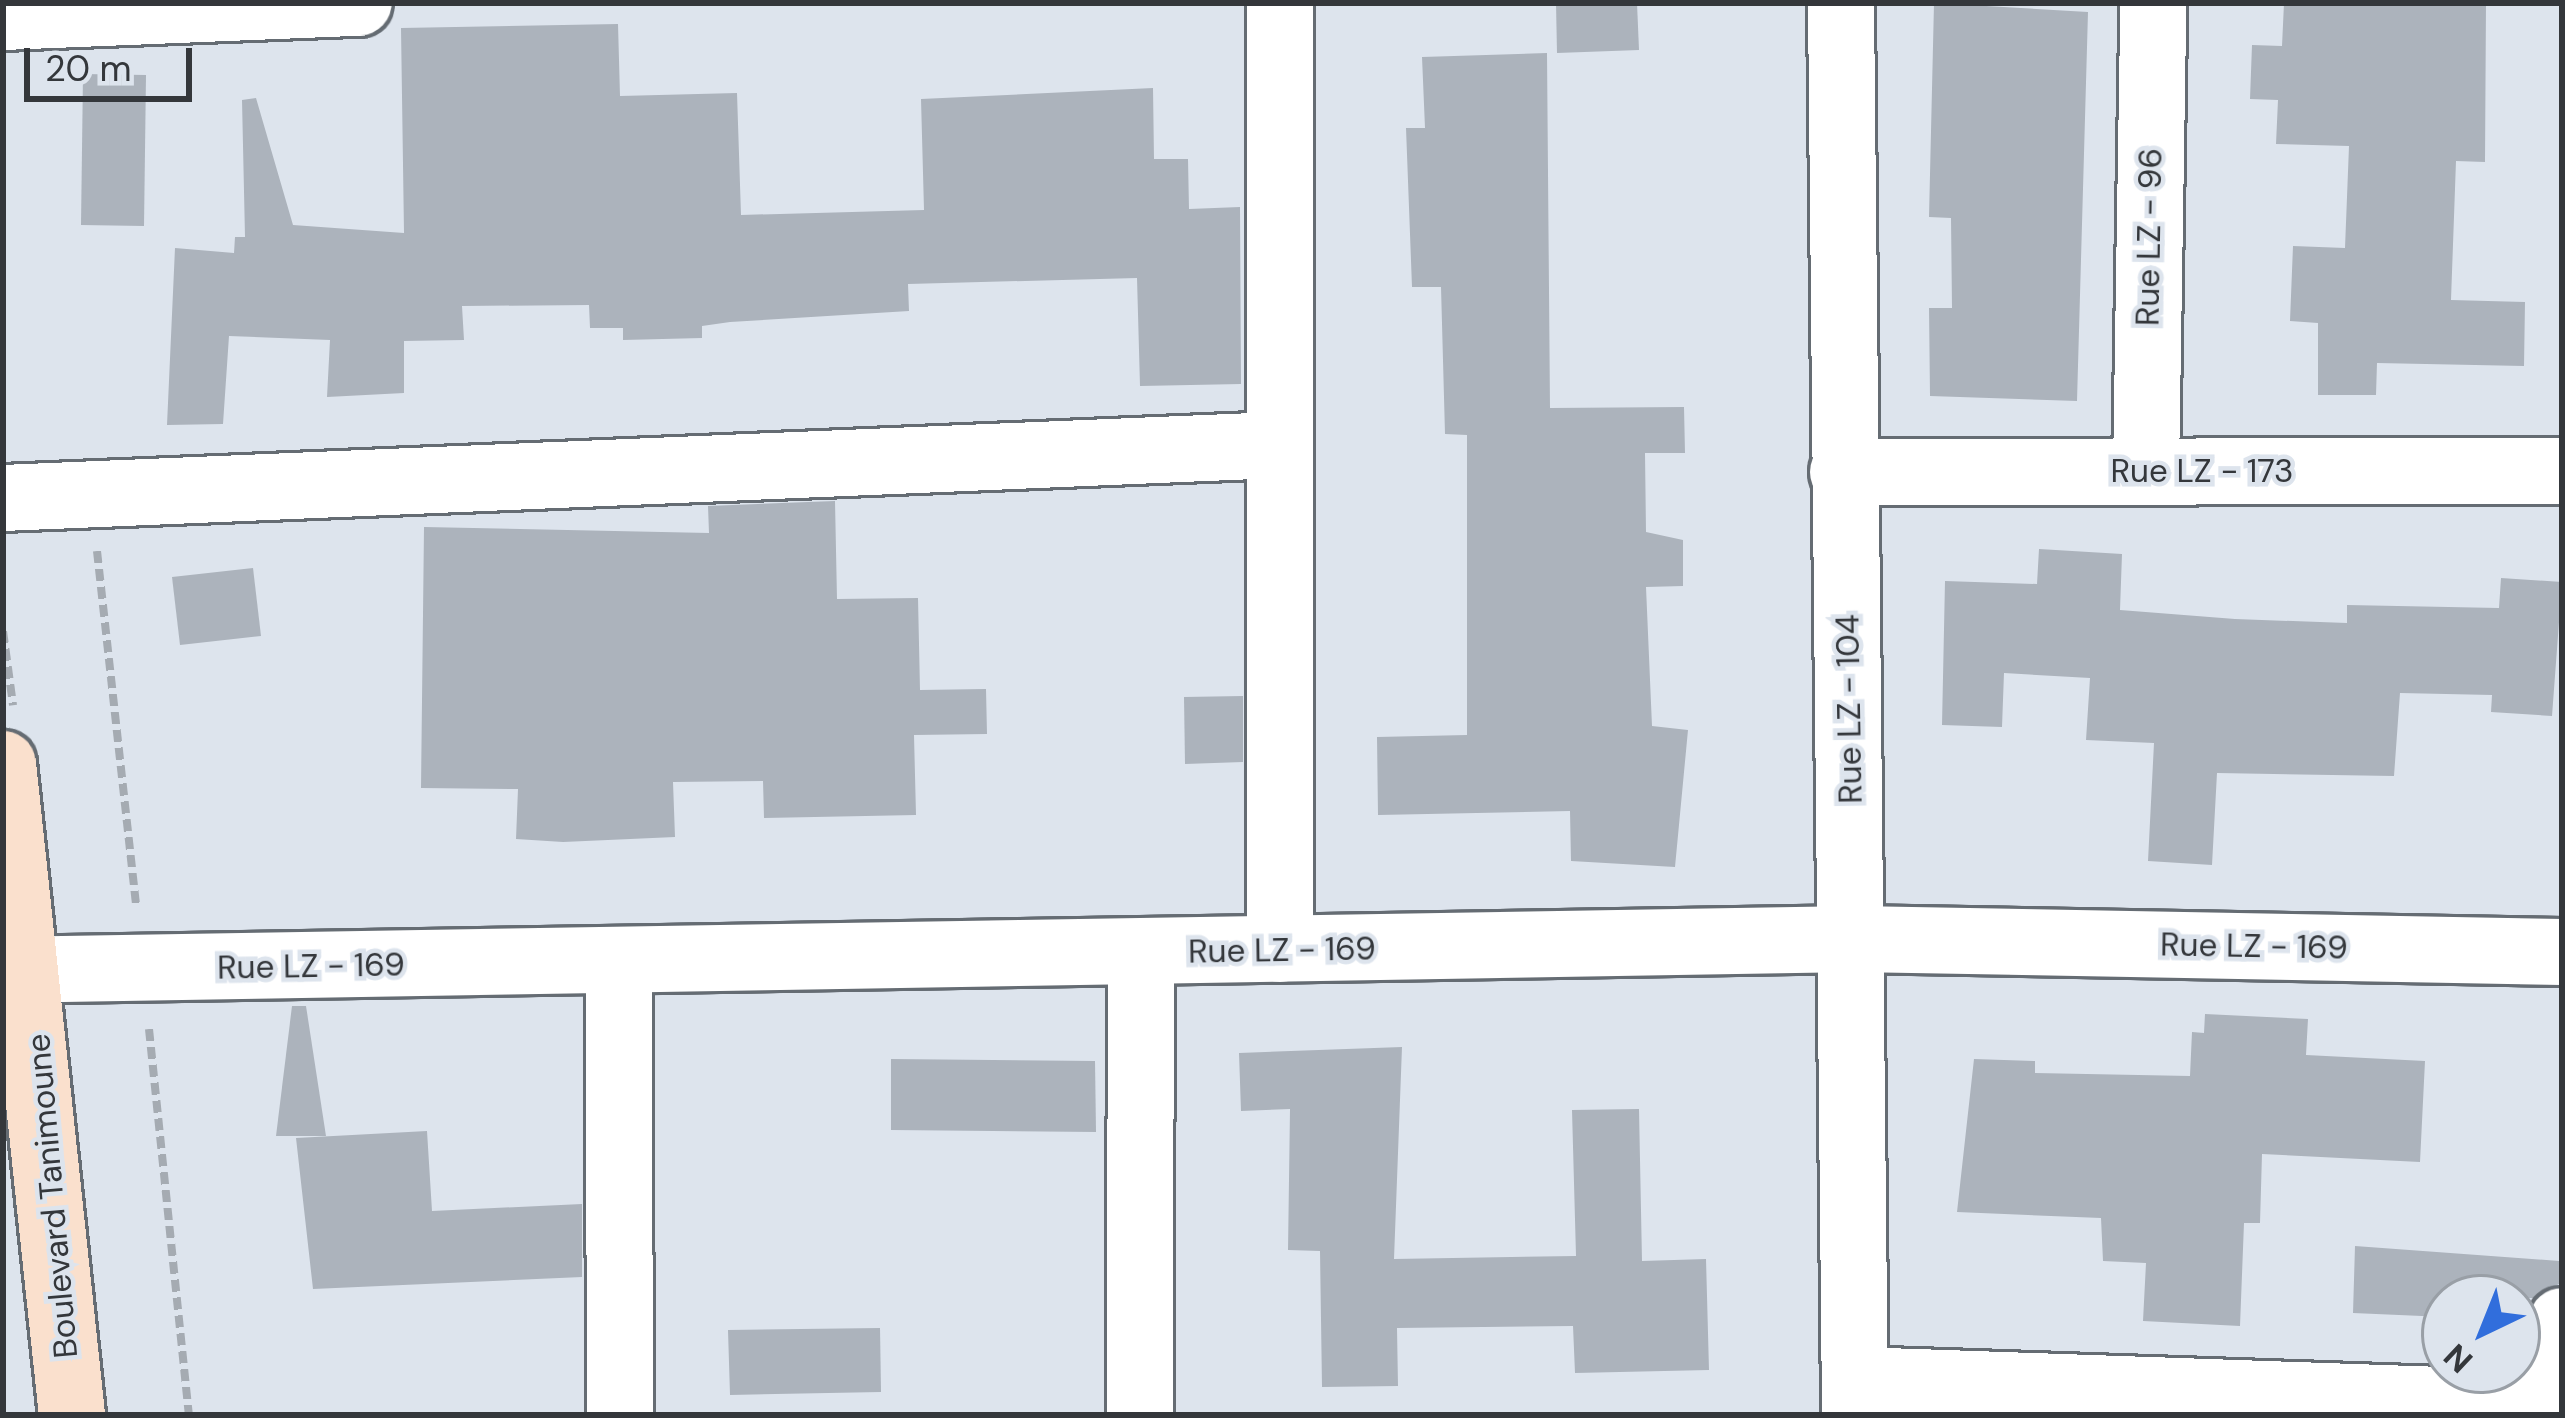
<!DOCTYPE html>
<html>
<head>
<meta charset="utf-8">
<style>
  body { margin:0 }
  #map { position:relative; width:2565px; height:1418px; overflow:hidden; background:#dde4ed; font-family:"DM Sans",sans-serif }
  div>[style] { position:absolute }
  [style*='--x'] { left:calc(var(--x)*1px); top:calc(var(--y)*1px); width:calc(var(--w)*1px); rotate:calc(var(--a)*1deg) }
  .building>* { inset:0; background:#acb3bc }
  .path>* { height:8px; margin-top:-4px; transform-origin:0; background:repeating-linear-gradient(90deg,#a5abb2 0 12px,transparent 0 18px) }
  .roads { filter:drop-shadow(3px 0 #656c73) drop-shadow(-3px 0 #656c73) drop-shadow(0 3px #656c73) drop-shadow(0 -3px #656c73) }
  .street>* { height:66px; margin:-33px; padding:0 33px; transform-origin:33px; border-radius:33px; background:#fff }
  .primary>* { height:66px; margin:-33px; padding:0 33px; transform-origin:33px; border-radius:33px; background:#fae0cd }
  span { translate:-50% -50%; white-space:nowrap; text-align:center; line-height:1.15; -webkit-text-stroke:9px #dde4ed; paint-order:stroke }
  .street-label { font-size:33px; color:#34373b }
  .frame { position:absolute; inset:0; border:6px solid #34373b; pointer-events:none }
  .north { position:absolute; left:2421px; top:1274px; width:120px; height:120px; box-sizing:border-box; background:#dde4ed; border:3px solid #999fa6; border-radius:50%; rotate:223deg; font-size:33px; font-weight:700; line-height:48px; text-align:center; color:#34373b }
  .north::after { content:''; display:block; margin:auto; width:42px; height:54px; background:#316edc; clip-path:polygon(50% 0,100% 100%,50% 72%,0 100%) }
  .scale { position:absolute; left:24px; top:48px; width:168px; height:54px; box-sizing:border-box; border:6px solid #34373b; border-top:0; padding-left:15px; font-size:36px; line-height:42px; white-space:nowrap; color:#34373b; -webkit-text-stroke:9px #dde4ed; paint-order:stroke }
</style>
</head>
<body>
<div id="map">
  <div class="building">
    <i style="clip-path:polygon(1556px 3px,1637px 3px,1639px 50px,1557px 53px)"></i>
    <i style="clip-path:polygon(1934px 3px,2088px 12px,2077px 401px,1930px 396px,1929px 308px,1952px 308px,1951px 218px,1929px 217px)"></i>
    <i style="clip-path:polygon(2284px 3px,2486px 3px,2485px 162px,2456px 161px,2451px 300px,2525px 302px,2524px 366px,2377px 363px,2376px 395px,2318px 395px,2318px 323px,2290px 321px,2293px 246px,2345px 248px,2349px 146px,2276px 144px,2278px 100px,2250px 99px,2252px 45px,2282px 46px)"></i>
    <i style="clip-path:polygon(618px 24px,620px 96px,737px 93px,741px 215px,924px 210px,921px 99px,1153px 88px,1154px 159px,1188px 159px,1189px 209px,1240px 207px,1241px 384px,1140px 386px,1137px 278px,908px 284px,909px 311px,730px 322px,702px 326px,702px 338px,623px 340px,623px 328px,590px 328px,589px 305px,462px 306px,464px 340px,404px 341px,404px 393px,327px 397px,330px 340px,229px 336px,223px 424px,167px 425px,175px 248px,234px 253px,235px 237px,245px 237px,242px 100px,256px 98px,293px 225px,404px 233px,401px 28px)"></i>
    <i style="clip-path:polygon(1547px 53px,1550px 408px,1684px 407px,1685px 453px,1645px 453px,1646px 532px,1683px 540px,1683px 586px,1646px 587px,1652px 726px,1688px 730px,1675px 867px,1571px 861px,1570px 811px,1378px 815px,1377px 737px,1467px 735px,1467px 435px,1445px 434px,1441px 287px,1412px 287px,1406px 128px,1425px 128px,1422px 57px)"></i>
    <i style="clip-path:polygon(83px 74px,146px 75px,144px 226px,81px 225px)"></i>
    <i style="clip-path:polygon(835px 501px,837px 599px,918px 598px,920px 690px,986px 689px,987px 734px,914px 735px,916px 815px,764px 818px,763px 781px,673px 782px,675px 837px,563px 842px,516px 839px,518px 789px,421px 788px,424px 527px,709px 533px,708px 506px)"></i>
    <i style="clip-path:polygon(2039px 549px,2122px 554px,2120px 610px,2235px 619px,2347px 623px,2347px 605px,2499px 608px,2501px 578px,2562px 582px,2552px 716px,2491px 712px,2492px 695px,2400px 693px,2394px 776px,2217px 773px,2212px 865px,2148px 861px,2154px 743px,2086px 740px,2090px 678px,2004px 673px,2002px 727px,1942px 725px,1945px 581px,2037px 584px)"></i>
    <i style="clip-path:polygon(253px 568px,261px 636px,180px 645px,172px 577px)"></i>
    <i style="clip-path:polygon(1243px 696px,1243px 762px,1185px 764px,1184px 697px)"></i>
    <i style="clip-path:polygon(292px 1006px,306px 1006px,326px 1136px,276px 1136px)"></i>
    <i style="clip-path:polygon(2205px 1014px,2308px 1019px,2306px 1055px,2425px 1061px,2420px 1162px,2262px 1154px,2260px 1223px,2244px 1223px,2240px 1326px,2143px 1321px,2146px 1263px,2103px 1261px,2101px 1218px,1957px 1212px,1974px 1059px,2035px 1061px,2035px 1073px,2190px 1076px,2192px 1032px,2204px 1033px)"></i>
    <i style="clip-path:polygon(1402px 1047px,1394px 1259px,1576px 1256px,1572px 1110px,1639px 1109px,1642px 1261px,1706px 1259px,1709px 1370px,1575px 1373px,1573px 1326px,1397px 1328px,1398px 1386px,1322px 1387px,1320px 1251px,1288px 1250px,1290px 1109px,1241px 1111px,1239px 1053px)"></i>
    <i style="clip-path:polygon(891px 1059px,1095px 1061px,1096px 1132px,891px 1130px)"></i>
    <i style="clip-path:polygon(427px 1131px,432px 1211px,582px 1204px,582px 1277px,313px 1289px,296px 1138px)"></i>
    <i style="clip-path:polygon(2355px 1246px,2559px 1261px,2559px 1284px,2533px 1298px,2445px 1298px,2445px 1317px,2353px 1313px)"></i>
    <i style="clip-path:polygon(880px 1328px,881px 1392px,730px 1395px,728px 1330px)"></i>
  </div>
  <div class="path">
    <i style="--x:97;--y:551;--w:357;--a:83.7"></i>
    <i style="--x:3;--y:631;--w:75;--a:82.3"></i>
    <i style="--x:149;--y:1029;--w:388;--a:84.1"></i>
  </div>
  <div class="roads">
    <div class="street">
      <i style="--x:1280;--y:3;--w:946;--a:90"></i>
      <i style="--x:1841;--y:3;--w:1412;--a:89.43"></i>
      <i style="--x:3;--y:17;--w:356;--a:-2.3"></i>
      <i style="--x:2146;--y:471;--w:468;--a:-89.1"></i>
      <i style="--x:1843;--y:472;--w:719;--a:-0.08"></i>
      <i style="--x:3;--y:498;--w:1277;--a:-2.38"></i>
      <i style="--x:619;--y:961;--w:454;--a:89.9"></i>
      <i style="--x:3;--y:970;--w:1852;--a:-0.96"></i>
      <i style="--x:1855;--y:939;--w:707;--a:1.05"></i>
      <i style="--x:1857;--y:1380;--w:700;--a:1.96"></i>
      <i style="--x:1140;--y:1415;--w:462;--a:-89.9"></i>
      <i style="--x:2557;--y:1415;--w:94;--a:-87"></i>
    </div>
    <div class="primary">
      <i style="--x:3;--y:764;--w:655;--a:83.95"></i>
    </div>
  </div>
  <div class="street-label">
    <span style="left:2149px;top:237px;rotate:-89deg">Rue LZ - 96</span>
    <span style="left:2202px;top:471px">Rue LZ - 173</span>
    <span style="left:1849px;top:709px;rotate:-91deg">Rue LZ - 104</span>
    <span style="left:2254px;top:946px;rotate:1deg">Rue LZ - 169</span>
    <span style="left:1282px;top:950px;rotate:-1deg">Rue LZ - 169</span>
    <span style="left:311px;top:966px;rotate:-1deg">Rue LZ - 169</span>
    <span style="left:52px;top:1196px;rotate:-95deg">Boulevard Tanimoune</span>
  </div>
  <div class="frame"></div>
  <div class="north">N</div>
  <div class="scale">20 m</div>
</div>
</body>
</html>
